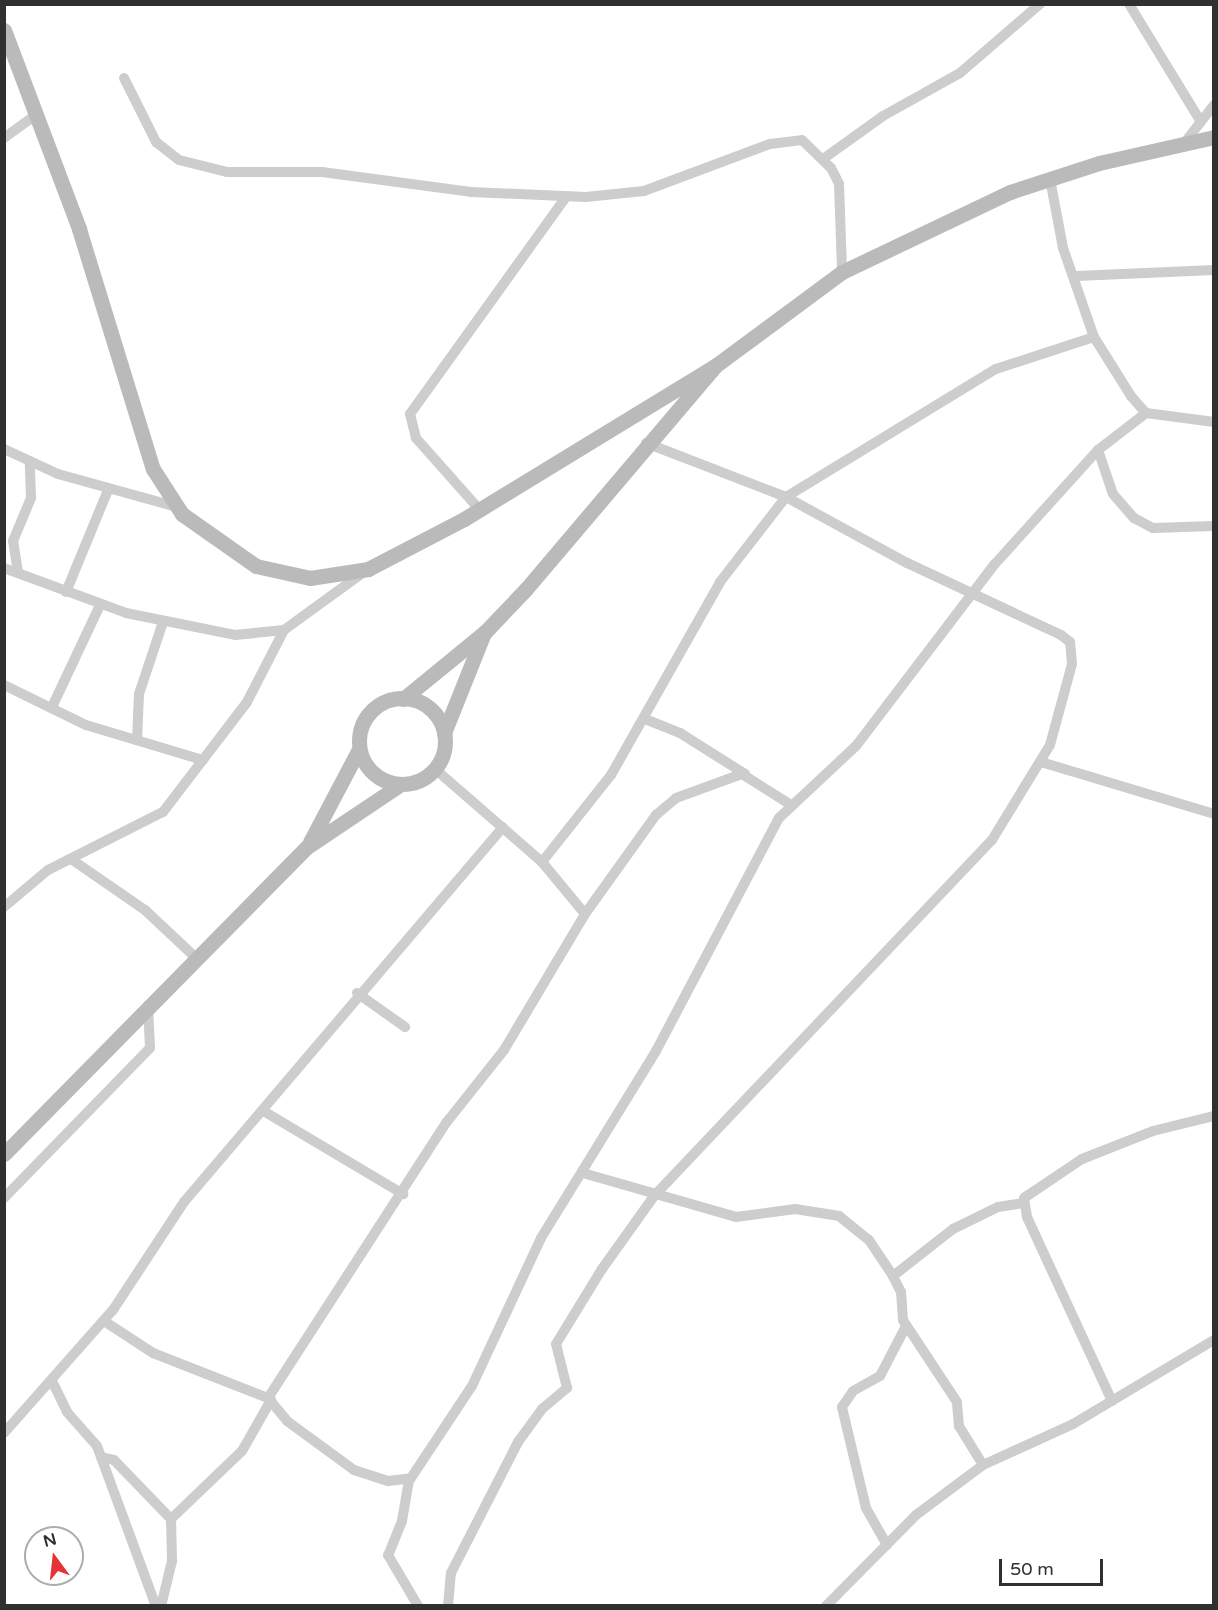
<!DOCTYPE html>
<html>
<head>
<meta charset="utf-8">
<style>
  body { margin:0 }
  #map { position:relative; width:1218px; height:1610px; overflow:hidden; background:#fff; font-family:"Varela Round",sans-serif }
  div>[style] { position:absolute }
  [style*='--x'] { left:calc(var(--x)*1px); top:calc(var(--y)*1px); width:calc(var(--w)*1px); rotate:calc(var(--a)*1deg) }
  .street>* { height:10px; margin:-5px; padding:0 5px; transform-origin:5px; border-radius:5px; background:#cdcdcd }
  .secondary>* { height:15px; margin:-7.5px; padding:0 7.5px; transform-origin:7.5px; border-radius:7.5px; background:#bababa }
  .secondary>.ring { margin:-7.5px; padding:0; box-sizing:content-box; background:none; border:15px solid #bababa; border-radius:50% }
  span { translate:-50% -50%; white-space:nowrap; text-align:center; line-height:1.15; -webkit-text-stroke:6px #fff; paint-order:stroke }
  .frame { position:absolute; inset:0; border:6px solid #303030; pointer-events:none }
  .north { position:absolute; left:24px; top:1526px; width:60px; height:60px; box-sizing:border-box; background:#fff; border:2px solid #acacac; border-radius:50%; rotate:345deg; font-size:16px; font-weight:700; line-height:24px; text-align:center; color:#303030 }
  .north::after { content:''; display:block; margin:auto; width:21px; height:27px; background:#e63338; clip-path:polygon(50% 0,100% 100%,50% 72%,0 100%) }
  .scale { position:absolute; left:999px; top:1559px; width:104px; height:27px; box-sizing:border-box; border:3px solid #303030; border-top:0; padding-left:8px; font-size:18px; line-height:21px; white-space:nowrap; color:#303030; -webkit-text-stroke:4px #fff; paint-order:stroke }
</style>
</head>
<body>
<div id="map">
  <div class="street">
    <i style="--x:1129;--y:4;--w:138;--a:58.6"></i>
    <i style="--x:124;--y:78;--w:72;--a:63.4"></i>
    <i style="--x:156;--y:142;--w:29;--a:38"></i>
    <i style="--x:179;--y:160;--w:49;--a:14"></i>
    <i style="--x:227;--y:172;--w:95;--a:0"></i>
    <i style="--x:322;--y:172;--w:150;--a:7.6"></i>
    <i style="--x:471;--y:192;--w:115;--a:2.5"></i>
    <i style="--x:586;--y:197;--w:58;--a:-5.9"></i>
    <i style="--x:644;--y:191;--w:134;--a:-20.5"></i>
    <i style="--x:770;--y:144;--w:32;--a:-7"></i>
    <i style="--x:802;--y:140;--w:40;--a:44"></i>
    <i style="--x:831;--y:168;--w:18;--a:63"></i>
    <i style="--x:839;--y:184;--w:88;--a:88"></i>
    <i style="--x:4;--y:138;--w:41;--a:-36"></i>
    <i style="--x:1185;--y:142;--w:47;--a:-51.9"></i>
    <i style="--x:823;--y:159;--w:74;--a:-35.6"></i>
    <i style="--x:883;--y:116;--w:88;--a:-29.2"></i>
    <i style="--x:960;--y:73;--w:106;--a:-40.8"></i>
    <i style="--x:1050;--y:179;--w:70;--a:79.3"></i>
    <i style="--x:1063;--y:248;--w:94;--a:70.8"></i>
    <i style="--x:1094;--y:337;--w:70;--a:57.9"></i>
    <i style="--x:1131;--y:396;--w:23;--a:49"></i>
    <i style="--x:1146;--y:413;--w:69;--a:7.5"></i>
    <i style="--x:1077;--y:276;--w:137;--a:-2.5"></i>
    <i style="--x:1146;--y:413;--w:61;--a:142.4"></i>
    <i style="--x:1098;--y:450;--w:46;--a:71.2"></i>
    <i style="--x:1113;--y:494;--w:32;--a:49"></i>
    <i style="--x:1134;--y:518;--w:21;--a:28"></i>
    <i style="--x:1153;--y:528;--w:61;--a:-1.9"></i>
    <i style="--x:4;--y:449;--w:60;--a:24.8"></i>
    <i style="--x:58;--y:474;--w:123;--a:15.5"></i>
    <i style="--x:479;--y:509;--w:95;--a:-131.6"></i>
    <i style="--x:416;--y:438;--w:25;--a:-104"></i>
    <i style="--x:410;--y:414;--w:266;--a:-54.3"></i>
    <i style="--x:4;--y:568;--w:130;--a:20.2"></i>
    <i style="--x:126;--y:613;--w:111;--a:11.4"></i>
    <i style="--x:235;--y:635;--w:49;--a:-5.8"></i>
    <i style="--x:284;--y:630;--w:104;--a:-36"></i>
    <i style="--x:18;--y:572;--w:31;--a:-99"></i>
    <i style="--x:13;--y:541;--w:47;--a:-67.3"></i>
    <i style="--x:31;--y:498;--w:37;--a:-92"></i>
    <i style="--x:66;--y:592;--w:110;--a:-67.6"></i>
    <i style="--x:4;--y:685;--w:91;--a:26"></i>
    <i style="--x:86;--y:725;--w:122;--a:16.7"></i>
    <i style="--x:52;--y:707;--w:113;--a:-64.8"></i>
    <i style="--x:645;--y:719;--w:38;--a:22"></i>
    <i style="--x:680;--y:733;--w:77;--a:32.2"></i>
    <i style="--x:137;--y:740;--w:46;--a:-87.5"></i>
    <i style="--x:139;--y:694;--w:76;--a:-71.6"></i>
    <i style="--x:1041;--y:762;--w:181;--a:16.7"></i>
    <i style="--x:435;--y:769;--w:142;--a:41"></i>
    <i style="--x:542;--y:862;--w:67;--a:50.4"></i>
    <i style="--x:71;--y:859;--w:90;--a:34.6"></i>
    <i style="--x:145;--y:910;--w:69;--a:43.2"></i>
    <i style="--x:542;--y:862;--w:111;--a:-51.6"></i>
    <i style="--x:611;--y:775;--w:222;--a:-60.5"></i>
    <i style="--x:720;--y:582;--w:108;--a:-52.2"></i>
    <i style="--x:786;--y:497;--w:246;--a:-31.4"></i>
    <i style="--x:996;--y:369;--w:103;--a:-18.1"></i>
    <i style="--x:4;--y:907;--w:57;--a:-40.1"></i>
    <i style="--x:48;--y:870;--w:129;--a:-26.8"></i>
    <i style="--x:163;--y:812;--w:138;--a:-52.6"></i>
    <i style="--x:247;--y:702;--w:81;--a:-62.8"></i>
    <i style="--x:357;--y:993;--w:59;--a:35.3"></i>
    <i style="--x:265;--y:1112;--w:161;--a:30.7"></i>
    <i style="--x:583;--y:1173;--w:159;--a:16"></i>
    <i style="--x:736;--y:1217;--w:60;--a:-7.7"></i>
    <i style="--x:795;--y:1209;--w:45;--a:9"></i>
    <i style="--x:839;--y:1216;--w:38;--a:39"></i>
    <i style="--x:869;--y:1240;--w:43;--a:56.3"></i>
    <i style="--x:4;--y:1198;--w:209;--a:-45.8"></i>
    <i style="--x:150;--y:1048;--w:43;--a:-92.7"></i>
    <i style="--x:104;--y:1321;--w:59;--a:33.1"></i>
    <i style="--x:153;--y:1353;--w:123;--a:21.4"></i>
    <i style="--x:268;--y:1398;--w:30;--a:50"></i>
    <i style="--x:287;--y:1421;--w:83;--a:36.2"></i>
    <i style="--x:354;--y:1470;--w:36;--a:18"></i>
    <i style="--x:388;--y:1481;--w:23;--a:-7"></i>
    <i style="--x:411;--y:1478;--w:110;--a:-56.5"></i>
    <i style="--x:472;--y:1386;--w:163;--a:-65"></i>
    <i style="--x:541;--y:1238;--w:220;--a:-58.4"></i>
    <i style="--x:656;--y:1051;--w:263;--a:-62.2"></i>
    <i style="--x:779;--y:818;--w:105;--a:-43.1"></i>
    <i style="--x:856;--y:746;--w:228;--a:-52.7"></i>
    <i style="--x:994;--y:565;--w:155;--a:-47.9"></i>
    <i style="--x:52;--y:1381;--w:34;--a:64"></i>
    <i style="--x:67;--y:1412;--w:45;--a:48.6"></i>
    <i style="--x:97;--y:1446;--w:171;--a:69.8"></i>
    <i style="--x:268;--y:1398;--w:328;--a:-57.1"></i>
    <i style="--x:446;--y:1123;--w:93;--a:-51.5"></i>
    <i style="--x:504;--y:1050;--w:158;--a:-59.2"></i>
    <i style="--x:585;--y:914;--w:122;--a:-54.4"></i>
    <i style="--x:656;--y:815;--w:26;--a:-40"></i>
    <i style="--x:676;--y:798;--w:70;--a:-20"></i>
    <i style="--x:742;--y:774;--w:58;--a:32.3"></i>
    <i style="--x:1112;--y:1401;--w:203;--a:-114.8"></i>
    <i style="--x:1027;--y:1217;--w:19;--a:-99"></i>
    <i style="--x:1024;--y:1198;--w:70;--a:-33.9"></i>
    <i style="--x:1082;--y:1159;--w:76;--a:-21.5"></i>
    <i style="--x:1153;--y:1131;--w:63;--a:-13.8"></i>
    <i style="--x:4;--y:1433;--w:164;--a:-48.5"></i>
    <i style="--x:113;--y:1310;--w:129;--a:-56.7"></i>
    <i style="--x:184;--y:1202;--w:492;--a:-49.6"></i>
    <i style="--x:101;--y:1457;--w:13;--a:13"></i>
    <i style="--x:114;--y:1460;--w:82;--a:46"></i>
    <i style="--x:171;--y:1519;--w:42;--a:88.6"></i>
    <i style="--x:172;--y:1561;--w:46;--a:103.7"></i>
    <i style="--x:983;--y:1465;--w:46;--a:-121.6"></i>
    <i style="--x:959;--y:1426;--w:24;--a:-95"></i>
    <i style="--x:957;--y:1402;--w:98;--a:-123.4"></i>
    <i style="--x:903;--y:1320;--w:28;--a:-94"></i>
    <i style="--x:901;--y:1292;--w:18;--a:-117"></i>
    <i style="--x:893;--y:1276;--w:76;--a:-38.1"></i>
    <i style="--x:953;--y:1229;--w:50;--a:-26.1"></i>
    <i style="--x:998;--y:1207;--w:25;--a:-9"></i>
    <i style="--x:409;--y:1480;--w:42;--a:99.7"></i>
    <i style="--x:402;--y:1521;--w:37;--a:112"></i>
    <i style="--x:388;--y:1555;--w:59;--a:59.5"></i>
    <i style="--x:171;--y:1519;--w:98;--a:-43.8"></i>
    <i style="--x:242;--y:1451;--w:59;--a:-60.4"></i>
    <i style="--x:887;--y:1545;--w:43;--a:-119.6"></i>
    <i style="--x:866;--y:1508;--w:104;--a:-103.4"></i>
    <i style="--x:842;--y:1407;--w:19;--a:-55"></i>
    <i style="--x:853;--y:1391;--w:31;--a:-29"></i>
    <i style="--x:880;--y:1376;--w:56;--a:-62.5"></i>
    <i style="--x:448;--y:1606;--w:33;--a:-85"></i>
    <i style="--x:451;--y:1573;--w:147;--a:-62.9"></i>
    <i style="--x:518;--y:1442;--w:41;--a:-54"></i>
    <i style="--x:542;--y:1409;--w:33;--a:-40"></i>
    <i style="--x:567;--y:1388;--w:45;--a:-104"></i>
    <i style="--x:556;--y:1344;--w:88;--a:-58.5"></i>
    <i style="--x:602;--y:1269;--w:90;--a:-54.5"></i>
    <i style="--x:654;--y:1196;--w:491;--a:-46.5"></i>
    <i style="--x:992;--y:840;--w:111;--a:-58.6"></i>
    <i style="--x:1050;--y:745;--w:84;--a:-74.8"></i>
    <i style="--x:1072;--y:664;--w:22;--a:-95"></i>
    <i style="--x:1070;--y:642;--w:11;--a:-142"></i>
    <i style="--x:1061;--y:635;--w:170;--a:-154.9"></i>
    <i style="--x:907;--y:563;--w:138;--a:-151.4"></i>
    <i style="--x:786;--y:497;--w:150;--a:-158.9"></i>
    <i style="--x:826;--y:1606;--w:128;--a:-45.3"></i>
    <i style="--x:916;--y:1515;--w:84;--a:-36.7"></i>
    <i style="--x:983;--y:1465;--w:99;--a:-24.5"></i>
    <i style="--x:1073;--y:1424;--w:164;--a:-30.8"></i>
  </div>
  <div class="secondary">
    <i style="--x:4;--y:30;--w:213;--a:69.3"></i>
    <i style="--x:79;--y:229;--w:251;--a:72.9"></i>
    <i style="--x:153;--y:469;--w:54;--a:57.2"></i>
    <i style="--x:182;--y:514;--w:90;--a:35.1"></i>
    <i style="--x:256;--y:566;--w:55;--a:12.5"></i>
    <i style="--x:310;--y:578;--w:59;--a:-8.8"></i>
    <i style="--x:368;--y:569;--w:108;--a:-27.5"></i>
    <i style="--x:464;--y:519;--w:294;--a:-31.4"></i>
    <i class="ring" style="left:359px;top:698px;width:71px;height:71px"></i>
    <i style="--x:403;--y:699;--w:106;--a:-39.3"></i>
    <i style="--x:485;--y:632;--w:59;--a:-46.4"></i>
    <i style="--x:526;--y:589;--w:292;--a:-49.7"></i>
    <i style="--x:715;--y:366;--w:158;--a:-36.5"></i>
    <i style="--x:842;--y:272;--w:186;--a:-25.5"></i>
    <i style="--x:1010;--y:192;--w:94;--a:-18"></i>
    <i style="--x:1099;--y:163;--w:118;--a:-12.7"></i>
    <i style="--x:444;--y:733;--w:108;--a:-68.2"></i>
    <i style="--x:310;--y:842;--w:103;--a:-62.2"></i>
    <i style="--x:4;--y:1154;--w:431;--a:-45.4"></i>
    <i style="--x:307;--y:847;--w:113;--a:-33.8"></i>
  </div>
  <div class="frame"></div>
  <div class="north">N</div>
  <div class="scale">50 m</div>
</div>
</body>
</html>
